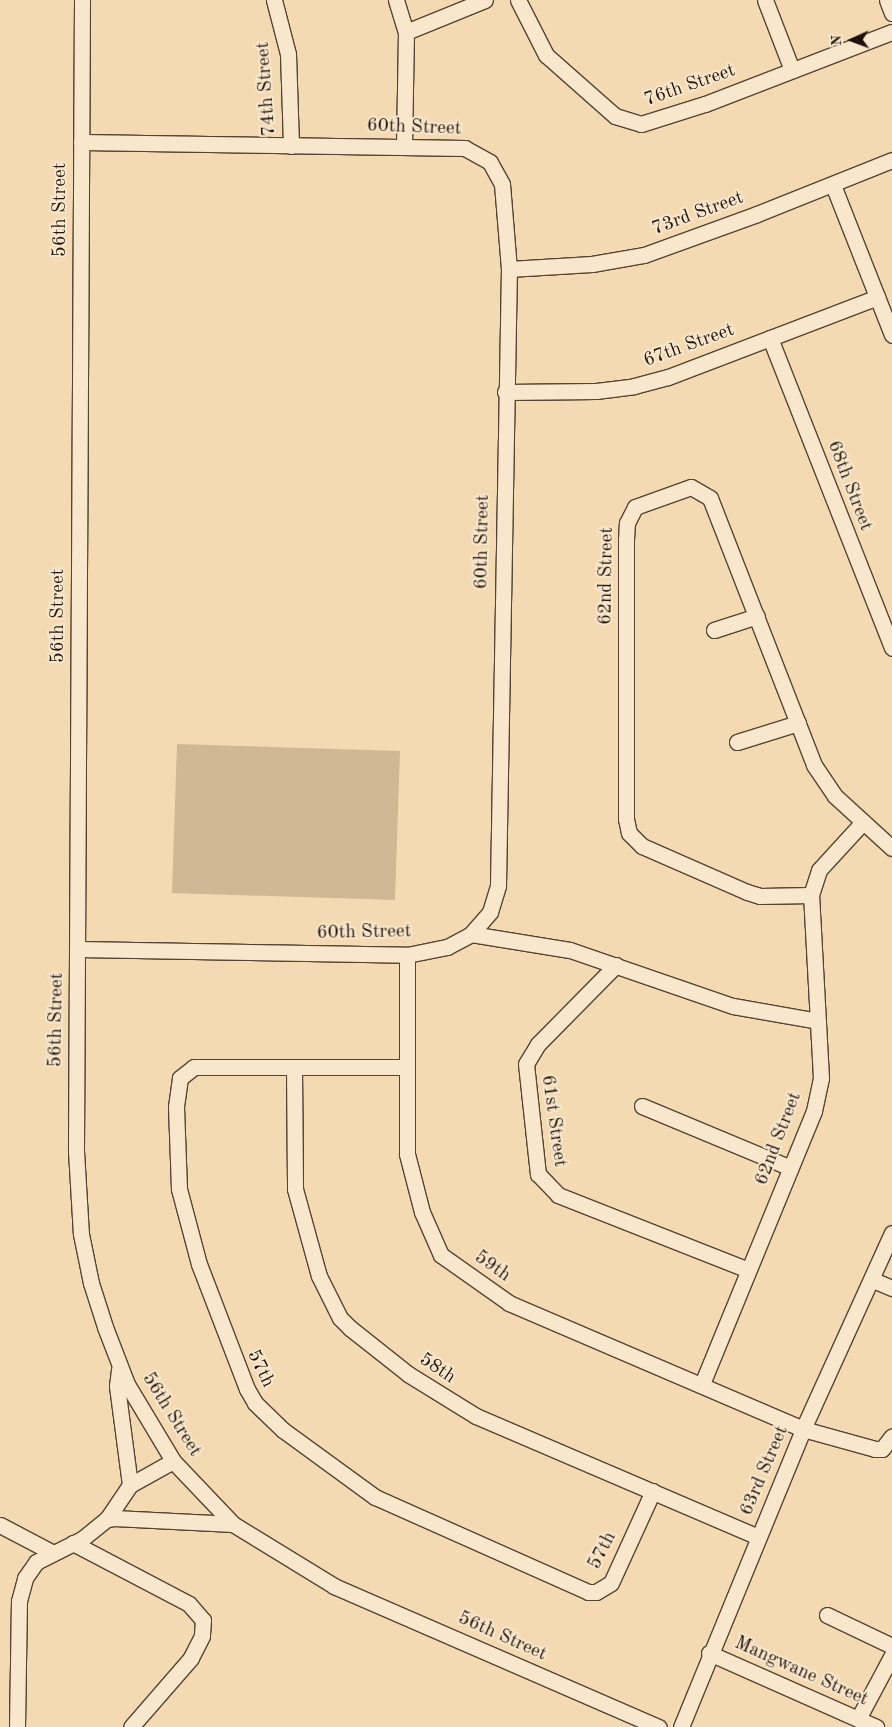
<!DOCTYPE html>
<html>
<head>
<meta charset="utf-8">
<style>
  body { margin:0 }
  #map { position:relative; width:892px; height:1727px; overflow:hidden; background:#f4dab2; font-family:"Old Standard TT",serif }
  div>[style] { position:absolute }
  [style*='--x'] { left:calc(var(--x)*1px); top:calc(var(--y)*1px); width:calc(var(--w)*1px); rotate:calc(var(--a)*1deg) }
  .green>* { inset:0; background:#d0b895 }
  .roads { filter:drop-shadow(1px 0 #564433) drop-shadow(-1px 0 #564433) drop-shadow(0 1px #564433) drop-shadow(0 -1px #564433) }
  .minor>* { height:15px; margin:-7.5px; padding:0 7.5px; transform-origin:7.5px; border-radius:7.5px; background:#f8e7cd }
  span { translate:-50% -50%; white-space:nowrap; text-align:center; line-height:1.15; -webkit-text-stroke:4px #f8e7cd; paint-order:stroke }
  .street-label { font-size:19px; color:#211209 }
  .north { position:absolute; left:827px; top:15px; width:50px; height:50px; -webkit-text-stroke:4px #f8e7cd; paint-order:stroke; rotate:268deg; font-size:14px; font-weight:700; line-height:20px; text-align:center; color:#211209 }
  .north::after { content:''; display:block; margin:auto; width:18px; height:22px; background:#211209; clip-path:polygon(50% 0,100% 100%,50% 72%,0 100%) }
</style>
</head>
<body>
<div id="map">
  <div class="green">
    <i style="clip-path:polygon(177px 744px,400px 751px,395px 900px,172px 893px)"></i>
  </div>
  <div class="roads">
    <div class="minor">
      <i style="--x:82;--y:0;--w:1151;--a:90.3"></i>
      <i style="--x:76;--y:1151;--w:83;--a:86.6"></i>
      <i style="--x:81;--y:1234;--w:50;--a:78.5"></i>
      <i style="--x:91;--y:1283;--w:46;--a:72.3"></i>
      <i style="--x:105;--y:1327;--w:61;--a:68.9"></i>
      <i style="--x:127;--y:1384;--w:90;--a:59.1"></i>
      <i style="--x:173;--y:1461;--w:87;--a:46.4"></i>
      <i style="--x:233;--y:1524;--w:119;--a:31.5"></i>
      <i style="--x:334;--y:1586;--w:354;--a:23.5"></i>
      <i style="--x:274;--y:0;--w:56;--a:75.5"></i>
      <i style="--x:288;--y:54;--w:92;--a:88.1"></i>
      <i style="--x:396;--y:0;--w:34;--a:73"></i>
      <i style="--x:406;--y:32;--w:113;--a:91"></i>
      <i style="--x:518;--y:0;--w:62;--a:63"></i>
      <i style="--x:546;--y:55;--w:92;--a:41.5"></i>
      <i style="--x:615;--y:116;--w:27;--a:17"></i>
      <i style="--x:641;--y:124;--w:67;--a:-17.4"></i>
      <i style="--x:705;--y:104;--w:200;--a:-21.1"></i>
      <i style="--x:765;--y:0;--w:75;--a:68.9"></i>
      <i style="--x:887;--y:0;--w:14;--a:69"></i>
      <i style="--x:406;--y:32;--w:85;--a:-22.1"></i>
      <i style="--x:833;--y:185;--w:161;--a:68.5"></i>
      <i style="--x:509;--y:269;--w:83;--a:-3.4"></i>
      <i style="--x:592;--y:264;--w:53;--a:-9.8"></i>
      <i style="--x:644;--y:255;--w:120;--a:-19.9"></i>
      <i style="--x:757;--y:214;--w:145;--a:-21.8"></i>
      <i style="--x:770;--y:338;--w:333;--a:68.5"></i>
      <i style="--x:505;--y:392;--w:91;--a:-0.6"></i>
      <i style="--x:596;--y:391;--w:38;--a:-7"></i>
      <i style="--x:634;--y:386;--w:35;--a:-15"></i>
      <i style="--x:668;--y:377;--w:224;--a:-20.9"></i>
      <i style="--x:714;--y:630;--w:45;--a:-18"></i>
      <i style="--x:737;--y:742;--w:64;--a:-17.3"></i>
      <i style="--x:811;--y:895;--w:51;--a:178.9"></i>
      <i style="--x:760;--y:896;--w:14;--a:-163"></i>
      <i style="--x:747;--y:892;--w:115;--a:-156.3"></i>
      <i style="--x:642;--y:846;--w:18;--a:-135"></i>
      <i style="--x:629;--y:833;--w:14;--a:-102"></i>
      <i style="--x:626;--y:819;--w:279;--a:-90"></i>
      <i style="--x:626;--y:540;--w:17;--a:-87"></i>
      <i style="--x:627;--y:523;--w:18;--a:-63"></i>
      <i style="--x:635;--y:507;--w:59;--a:-19.7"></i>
      <i style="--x:691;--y:487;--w:22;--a:30"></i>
      <i style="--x:710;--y:498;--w:287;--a:68.7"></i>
      <i style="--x:814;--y:765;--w:37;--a:56"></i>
      <i style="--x:835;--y:796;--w:77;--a:42.4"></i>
      <i style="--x:471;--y:934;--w:100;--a:9.2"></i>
      <i style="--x:570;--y:950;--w:172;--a:19"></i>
      <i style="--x:733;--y:1006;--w:86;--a:10"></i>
      <i style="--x:78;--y:949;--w:329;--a:1"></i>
      <i style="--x:407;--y:955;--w:41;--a:-11.3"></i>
      <i style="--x:447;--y:947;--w:27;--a:-28"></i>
      <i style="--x:471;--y:934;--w:29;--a:-49"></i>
      <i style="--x:490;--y:912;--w:28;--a:-73"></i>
      <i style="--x:498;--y:885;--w:616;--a:-88.98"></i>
      <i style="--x:509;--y:269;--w:85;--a:-94.7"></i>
      <i style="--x:502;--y:184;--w:25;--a:-119"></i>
      <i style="--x:490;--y:162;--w:29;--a:-151"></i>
      <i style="--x:465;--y:148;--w:384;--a:-179.1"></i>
      <i style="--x:407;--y:955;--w:199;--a:90"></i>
      <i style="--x:407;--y:1154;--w:60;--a:75.5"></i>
      <i style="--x:422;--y:1212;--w:47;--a:66.2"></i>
      <i style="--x:441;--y:1255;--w:83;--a:35.2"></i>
      <i style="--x:509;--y:1303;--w:320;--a:23.2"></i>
      <i style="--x:803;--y:1429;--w:75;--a:15.5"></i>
      <i style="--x:875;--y:1449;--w:7;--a:0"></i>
      <i style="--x:882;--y:1449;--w:16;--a:-52"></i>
      <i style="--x:616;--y:965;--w:111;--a:134.6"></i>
      <i style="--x:538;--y:1044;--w:23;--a:121"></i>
      <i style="--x:526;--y:1064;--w:111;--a:83.8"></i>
      <i style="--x:538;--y:1174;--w:29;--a:46"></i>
      <i style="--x:558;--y:1195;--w:204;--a:21.5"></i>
      <i style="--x:406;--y:1067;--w:212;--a:180"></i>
      <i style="--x:194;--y:1067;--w:18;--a:142"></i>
      <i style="--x:180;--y:1078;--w:29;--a:98"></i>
      <i style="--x:176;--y:1107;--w:82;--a:87.9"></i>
      <i style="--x:179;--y:1189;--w:78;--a:75.1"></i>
      <i style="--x:199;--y:1264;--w:134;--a:69"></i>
      <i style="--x:247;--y:1389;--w:16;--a:60"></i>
      <i style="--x:255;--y:1403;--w:39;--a:44"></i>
      <i style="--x:283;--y:1430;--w:114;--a:36.1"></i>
      <i style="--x:375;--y:1497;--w:233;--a:24"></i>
      <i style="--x:588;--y:1592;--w:8;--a:0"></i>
      <i style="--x:596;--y:1592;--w:17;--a:-31"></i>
      <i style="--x:611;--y:1583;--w:101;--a:-65.5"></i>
      <i style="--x:294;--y:1068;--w:121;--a:89.5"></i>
      <i style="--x:295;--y:1189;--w:90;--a:74.6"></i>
      <i style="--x:319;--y:1276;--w:47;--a:63.4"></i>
      <i style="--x:340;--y:1318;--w:14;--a:45"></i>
      <i style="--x:350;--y:1328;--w:74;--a:38.4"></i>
      <i style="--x:408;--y:1374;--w:80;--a:31.7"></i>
      <i style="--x:476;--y:1416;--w:307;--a:23.2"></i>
      <i style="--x:642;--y:1106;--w:161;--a:22.6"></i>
      <i style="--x:873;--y:1280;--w:21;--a:23"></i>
      <i style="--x:702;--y:1384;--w:295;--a:-67.7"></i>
      <i style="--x:814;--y:1111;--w:34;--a:-78"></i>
      <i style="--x:821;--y:1078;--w:183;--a:-93.1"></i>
      <i style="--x:811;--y:895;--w:26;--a:-72"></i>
      <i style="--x:819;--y:870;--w:65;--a:-47.5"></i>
      <i style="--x:130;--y:1485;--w:49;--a:-29.2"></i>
      <i style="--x:107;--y:1519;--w:41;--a:-55.9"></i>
      <i style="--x:130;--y:1485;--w:100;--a:-97.5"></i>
      <i style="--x:117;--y:1386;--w:17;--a:-83"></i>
      <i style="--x:0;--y:1525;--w:60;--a:27.8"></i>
      <i style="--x:73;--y:1543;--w:131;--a:27.7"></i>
      <i style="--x:189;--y:1604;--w:21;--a:49"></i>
      <i style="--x:203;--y:1620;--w:16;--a:94"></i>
      <i style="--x:202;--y:1636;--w:25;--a:117"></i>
      <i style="--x:191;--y:1658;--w:91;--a:131"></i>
      <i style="--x:827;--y:1615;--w:72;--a:25.5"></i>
      <i style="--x:709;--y:1653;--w:183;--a:23.9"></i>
      <i style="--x:858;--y:1719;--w:72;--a:-62"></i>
      <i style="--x:17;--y:1727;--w:126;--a:-89.1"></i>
      <i style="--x:19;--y:1601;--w:24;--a:-75"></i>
      <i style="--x:25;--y:1578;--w:19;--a:-55"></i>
      <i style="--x:36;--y:1562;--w:51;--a:-26.6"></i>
      <i style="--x:82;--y:1539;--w:32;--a:-39"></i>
      <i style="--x:107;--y:1519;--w:7;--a:-8"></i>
      <i style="--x:114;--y:1518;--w:119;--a:2.9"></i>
      <i style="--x:681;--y:1727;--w:322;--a:-67.7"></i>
      <i style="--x:803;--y:1429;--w:215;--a:-65.6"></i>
    </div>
  </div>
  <div class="street-label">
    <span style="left:690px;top:86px;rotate:-19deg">76th Street</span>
    <span style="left:267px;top:89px;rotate:-94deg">74th Street</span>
    <span style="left:414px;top:128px;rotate:2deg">60th Street</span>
    <span style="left:61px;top:210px;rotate:-90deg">56th Street</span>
    <span style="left:698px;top:214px;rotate:-20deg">73rd Street</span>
    <span style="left:689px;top:346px;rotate:-20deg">67th Street</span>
    <span style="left:849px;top:486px;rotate:69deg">68th Street</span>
    <span style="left:483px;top:542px;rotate:-89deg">60th Street</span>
    <span style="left:607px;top:576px;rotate:-89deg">62nd Street</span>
    <span style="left:59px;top:616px;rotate:-90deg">56th Street</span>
    <span style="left:364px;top:933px;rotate:-1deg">60th Street</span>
    <span style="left:57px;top:1020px;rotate:-89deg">56th Street</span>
    <span style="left:553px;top:1121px;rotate:82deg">61st Street</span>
    <span style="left:779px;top:1139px;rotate:-69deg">62nd Street</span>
    <span style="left:492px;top:1267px;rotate:35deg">59th</span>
    <span style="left:260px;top:1369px;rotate:64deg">57th</span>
    <span style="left:437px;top:1369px;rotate:34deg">58th</span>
    <span style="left:171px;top:1415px;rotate:58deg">56th Street</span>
    <span style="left:765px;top:1471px;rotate:-67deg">63rd Street</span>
    <span style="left:603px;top:1551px;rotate:-63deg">57th</span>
    <span style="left:502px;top:1637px;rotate:24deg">56th Street</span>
    <span style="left:801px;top:1672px;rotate:24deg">Mangwane Street</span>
  </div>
  <div class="north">N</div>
</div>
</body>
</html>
